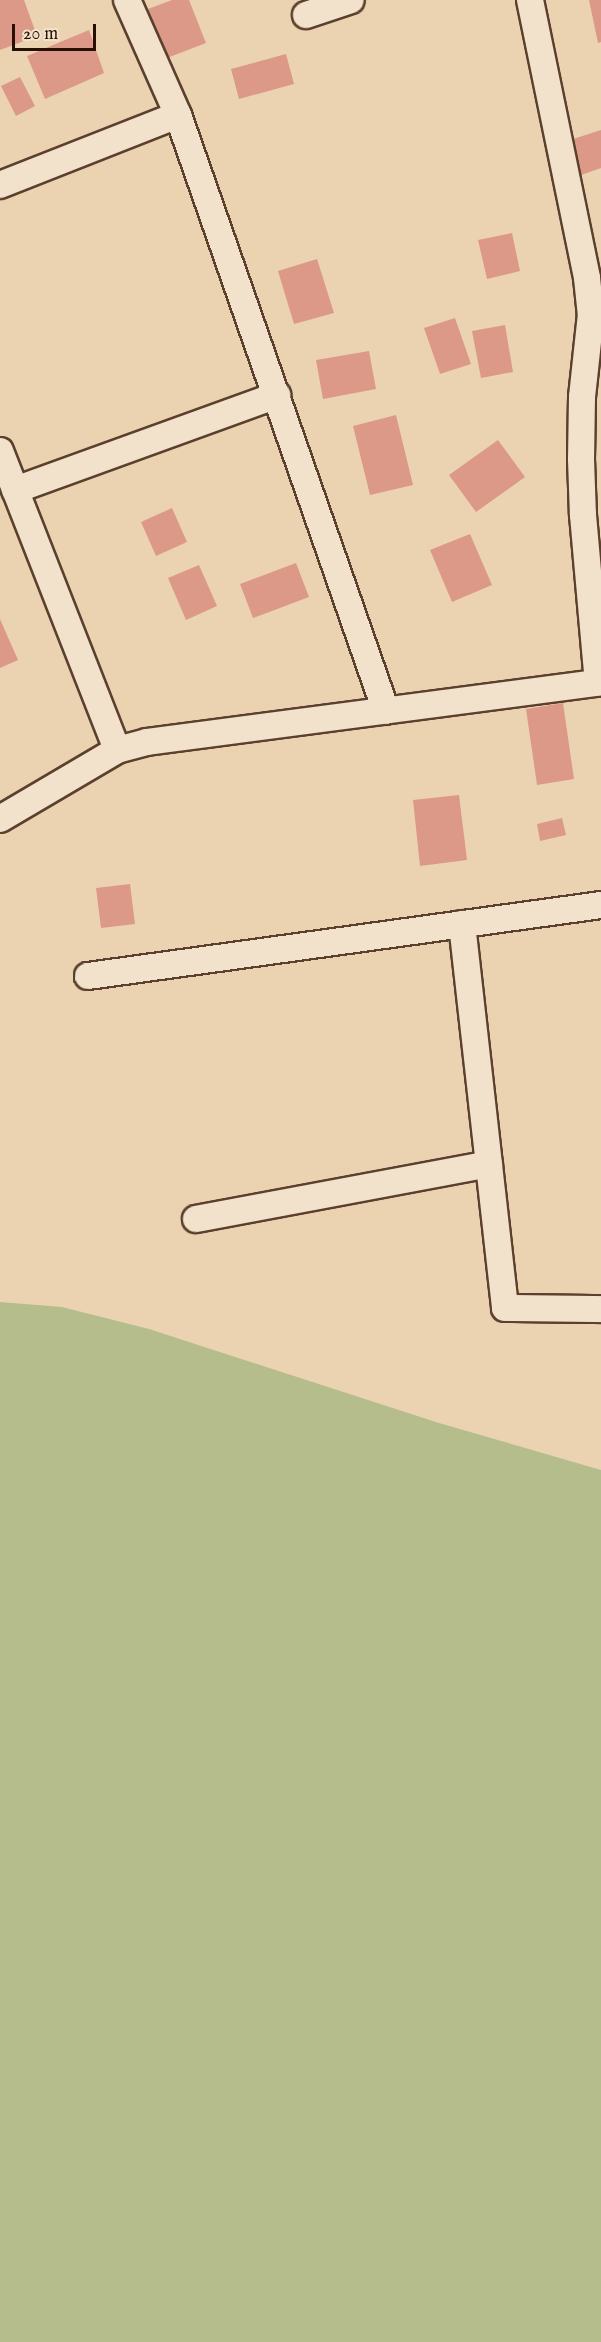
<!DOCTYPE html>
<html>
<head>
<meta charset="utf-8">
<style>
  body { margin:0 }
  #map { position:relative; width:601px; height:2342px; overflow:hidden; background:#ebd3b1; font-family:"IM FELL English",serif }
  div>[style] { position:absolute }
  [style*='--x'] { left:calc(var(--x)*1px); top:calc(var(--y)*1px); width:calc(var(--w)*1px); rotate:calc(var(--a)*1deg) }
  .green>* { inset:0; background:#b5bd8d }
  .building>* { inset:0; background:#dc9987 }
  .roads { filter:drop-shadow(2px 0 #5a402d) drop-shadow(-2px 0 #5a402d) drop-shadow(0 2px #5a402d) drop-shadow(0 -2px #5a402d) }
  .street>* { height:26px; margin:-13px; padding:0 13px; transform-origin:13px; border-radius:13px; background:#f2e2cc }
  span { translate:-50% -50%; white-space:nowrap; text-align:center; line-height:1.15; -webkit-text-stroke:4.5px #f2e2cc; paint-order:stroke }
  .scale { position:absolute; left:12px; top:24px; width:84px; height:27px; box-sizing:border-box; border:3px solid #290f01; border-top:0; padding-left:8px; font-size:18px; line-height:21px; white-space:nowrap; color:#290f01; -webkit-text-stroke:4px #f2e2cc; paint-order:stroke }
</style>
</head>
<body>
<div id="map">
  <div class="green">
    <i style="clip-path:polygon(0 1302px,62px 1307px,149px 1329px,439px 1423px,601px 1470px,601px 2342px,0 2342px)"></i>
  </div>
  <div class="building">
    <i style="clip-path:polygon(0 0,24px 0,37px 36px,0 50px)"></i>
    <i style="clip-path:polygon(172px 0,189px 0,206px 43px,167px 58px,148px 9px)"></i>
    <i style="clip-path:polygon(589px 0,601px 0,601px 42px,598px 43px)"></i>
    <i style="clip-path:polygon(89px 30px,104px 73px,45px 99px,27px 56px)"></i>
    <i style="clip-path:polygon(286px 54px,294px 84px,239px 99px,231px 69px)"></i>
    <i style="clip-path:polygon(20px 77px,35px 106px,16px 116px,1px 86px)"></i>
    <i style="clip-path:polygon(601px 130px,601px 168px,581px 175px,570px 140px)"></i>
    <i style="clip-path:polygon(512px 233px,520px 271px,487px 279px,478px 240px)"></i>
    <i style="clip-path:polygon(317px 259px,334px 313px,294px 324px,278px 271px)"></i>
    <i style="clip-path:polygon(455px 318px,471px 364px,440px 374px,424px 328px)"></i>
    <i style="clip-path:polygon(505px 325px,513px 372px,481px 378px,472px 331px)"></i>
    <i style="clip-path:polygon(369px 351px,376px 389px,323px 399px,316px 360px)"></i>
    <i style="clip-path:polygon(396px 415px,413px 485px,370px 495px,353px 426px)"></i>
    <i style="clip-path:polygon(498px 440px,525px 477px,476px 512px,449px 475px)"></i>
    <i style="clip-path:polygon(172px 508px,187px 542px,156px 556px,141px 522px)"></i>
    <i style="clip-path:polygon(470px 534px,492px 585px,452px 602px,430px 550px)"></i>
    <i style="clip-path:polygon(296px 563px,309px 597px,253px 618px,240px 584px)"></i>
    <i style="clip-path:polygon(199px 565px,217px 606px,186px 620px,168px 578px)"></i>
    <i style="clip-path:polygon(0 619px,18px 660px,0 668px)"></i>
    <i style="clip-path:polygon(563px 703px,574px 779px,537px 785px,526px 709px)"></i>
    <i style="clip-path:polygon(459px 795px,467px 860px,420px 866px,413px 800px)"></i>
    <i style="clip-path:polygon(562px 818px,566px 835px,540px 841px,537px 824px)"></i>
    <i style="clip-path:polygon(130px 884px,135px 924px,101px 928px,96px 888px)"></i>
  </div>
  <div class="roads">
    <div class="street">
      <i style="--x:127;--y:0;--w:126;--a:66.1"></i>
      <i style="--x:178;--y:115;--w:631;--a:70.76"></i>
      <i style="--x:530;--y:0;--w:284;--a:78.4"></i>
      <i style="--x:587;--y:278;--w:36;--a:84"></i>
      <i style="--x:591;--y:314;--w:83;--a:96.2"></i>
      <i style="--x:582;--y:397;--w:62;--a:90.9"></i>
      <i style="--x:581;--y:459;--w:56;--a:88"></i>
      <i style="--x:583;--y:515;--w:168;--a:84.9"></i>
      <i style="--x:306;--y:15;--w:47;--a:-18.4"></i>
      <i style="--x:0;--y:185;--w:191;--a:-21.5"></i>
      <i style="--x:0;--y:451;--w:321;--a:68.6"></i>
      <i style="--x:15;--y:490;--w:279;--a:-19.9"></i>
      <i style="--x:0;--y:819;--w:136;--a:-30.5"></i>
      <i style="--x:117;--y:750;--w:31;--a:-15"></i>
      <i style="--x:147;--y:742;--w:458;--a:-7.5"></i>
      <i style="--x:462;--y:924;--w:386;--a:83.6"></i>
      <i style="--x:505;--y:1308;--w:96;--a:0.6"></i>
      <i style="--x:88;--y:976;--w:518;--a:-7.88"></i>
      <i style="--x:196;--y:1219;--w:298;--a:-10.6"></i>
    </div>
  </div>
  <div class="scale">20 m</div>
</div>
</body>
</html>
